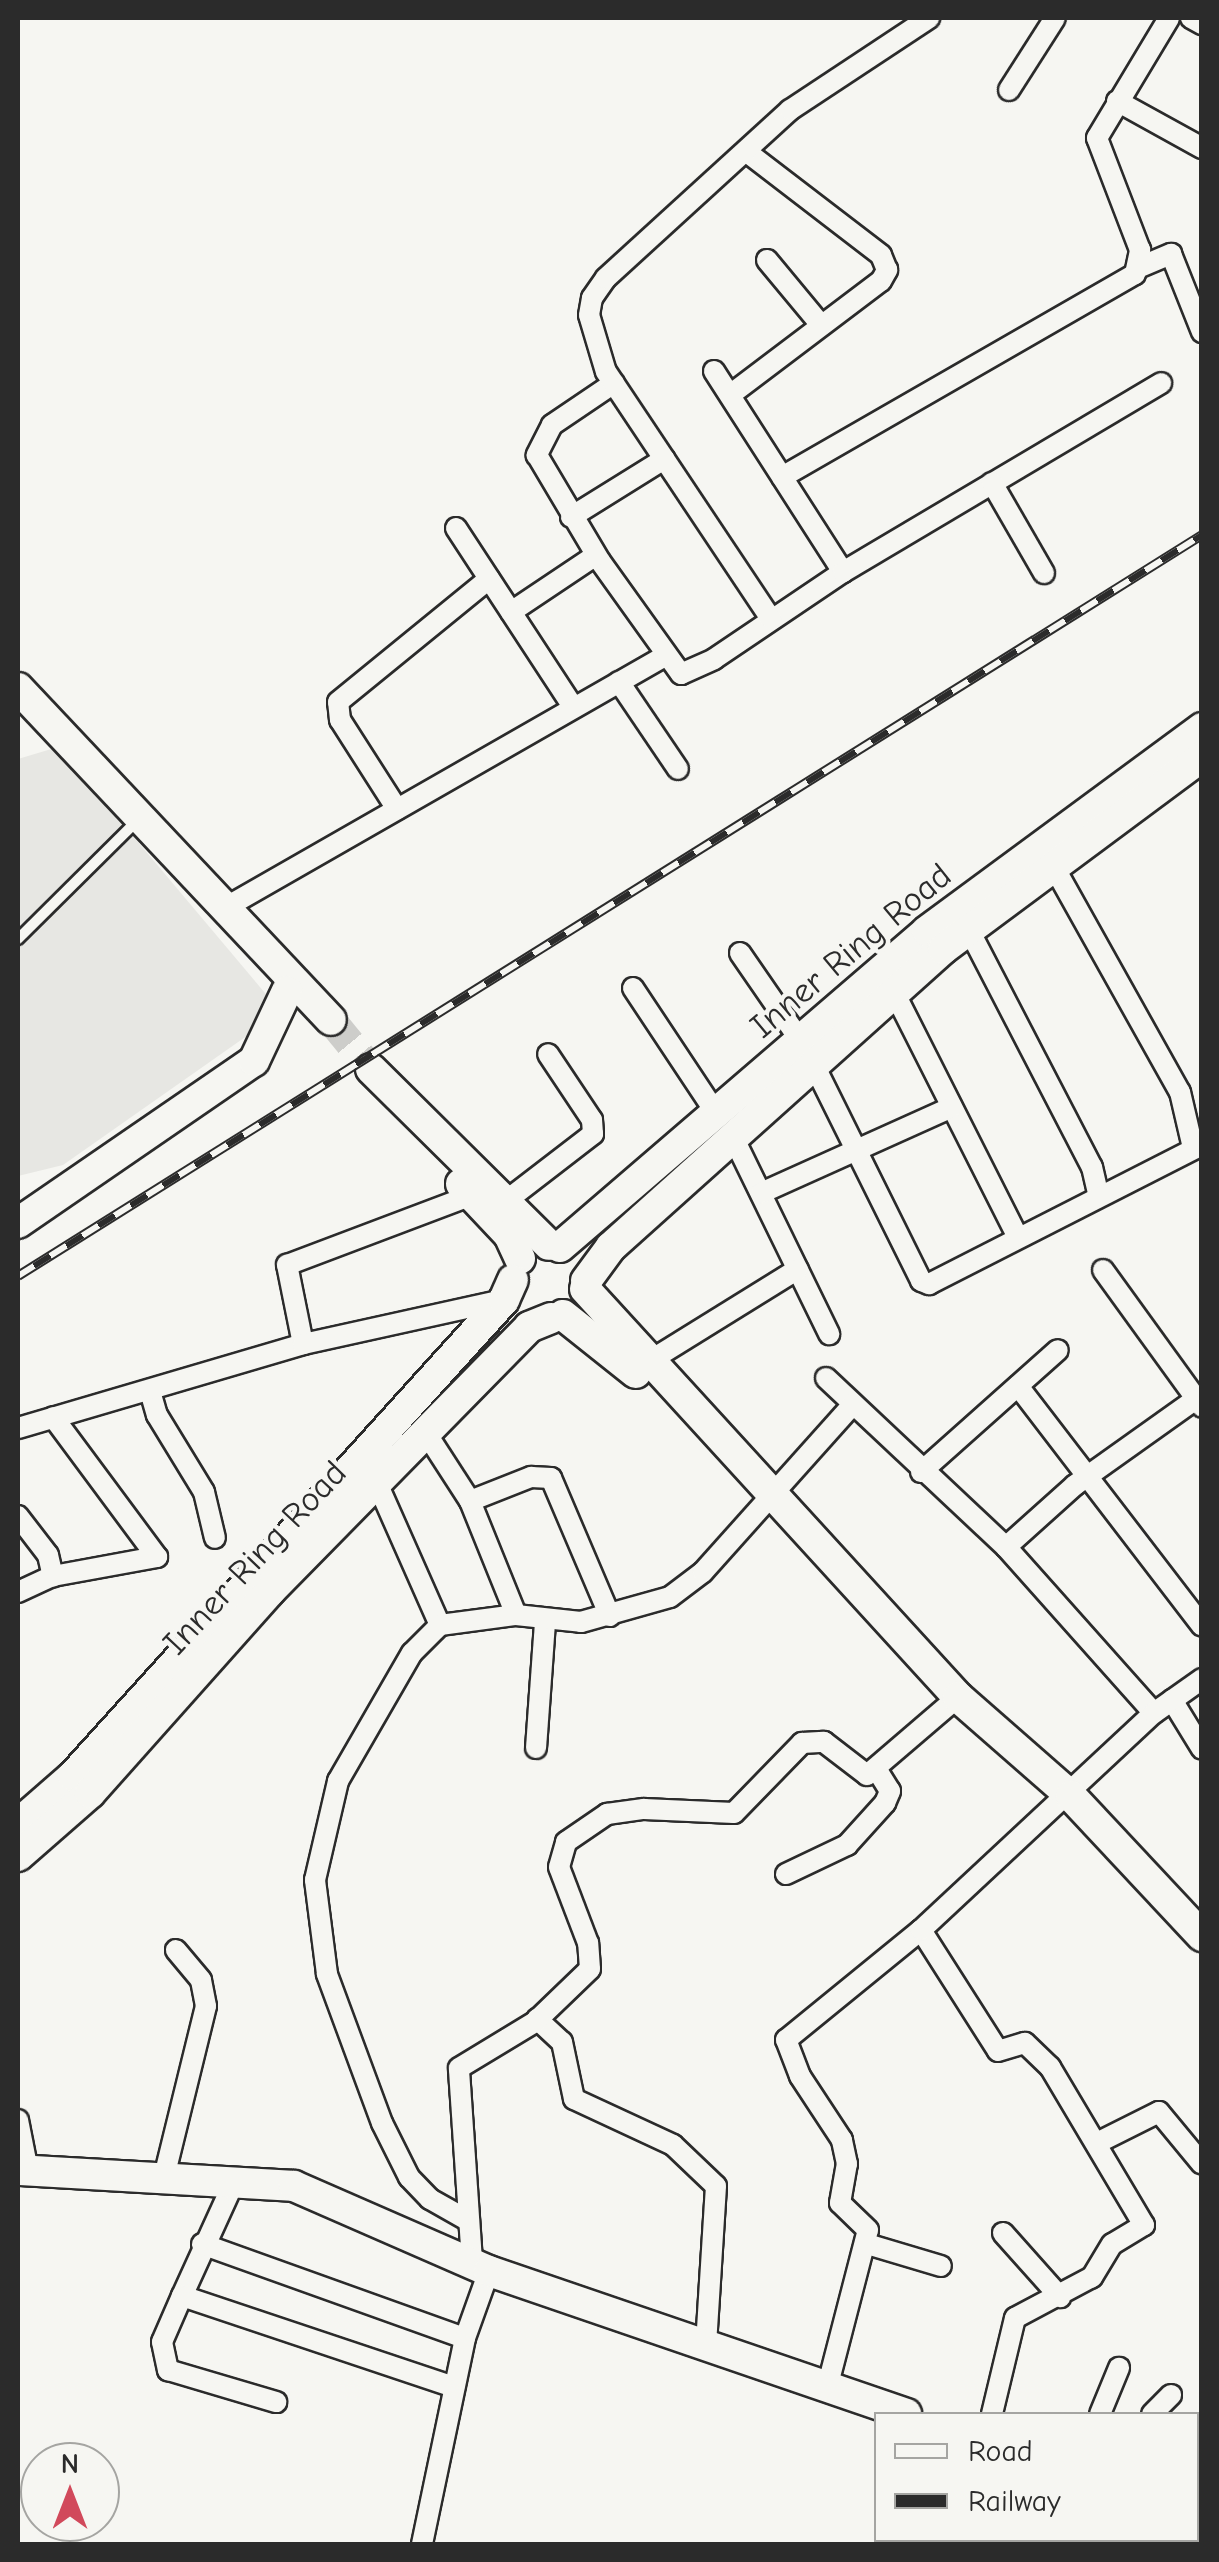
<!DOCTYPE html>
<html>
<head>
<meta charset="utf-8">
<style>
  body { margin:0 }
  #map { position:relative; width:1219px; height:2562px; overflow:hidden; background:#f6f6f2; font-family:"Comic Neue",sans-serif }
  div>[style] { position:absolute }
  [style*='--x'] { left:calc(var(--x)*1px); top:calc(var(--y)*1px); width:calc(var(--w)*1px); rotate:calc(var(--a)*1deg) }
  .built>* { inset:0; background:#e7e7e3 }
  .secondary-tunnel>* { height:30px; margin-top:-15px; transform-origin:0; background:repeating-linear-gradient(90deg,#cdcdca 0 30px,transparent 0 45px) }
  .roads { filter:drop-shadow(2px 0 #2b2b2b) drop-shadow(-2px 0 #2b2b2b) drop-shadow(0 2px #2b2b2b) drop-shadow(0 -2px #2b2b2b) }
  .lane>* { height:10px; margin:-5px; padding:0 5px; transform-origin:5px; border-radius:5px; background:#f6f6f2 }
  .street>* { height:20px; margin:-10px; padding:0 10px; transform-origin:10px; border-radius:10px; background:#f6f6f2 }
  .secondary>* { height:30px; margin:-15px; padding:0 15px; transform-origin:15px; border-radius:15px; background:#f6f6f2 }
  .rail>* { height:10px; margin-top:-5px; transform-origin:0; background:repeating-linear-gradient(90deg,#f6f6f2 0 19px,#2b2b2b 0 38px); box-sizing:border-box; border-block:2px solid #2b2b2b }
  span { translate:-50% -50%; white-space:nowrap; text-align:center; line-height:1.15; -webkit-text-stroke:9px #f6f6f2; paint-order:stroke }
  .street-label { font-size:35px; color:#2b2b2b }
  .frame { position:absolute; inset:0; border:20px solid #2b2b2b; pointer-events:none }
  .legend { position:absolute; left:874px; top:2412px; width:325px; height:130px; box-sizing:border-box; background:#f6f6f2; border:2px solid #a5a5a2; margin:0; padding:12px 18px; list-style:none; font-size:30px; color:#2b2b2b }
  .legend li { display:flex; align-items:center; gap:20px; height:50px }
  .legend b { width:50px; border:2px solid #a5a5a2 }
  .north { position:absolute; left:20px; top:2442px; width:100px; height:100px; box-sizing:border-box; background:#f6f6f2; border:2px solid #a5a5a2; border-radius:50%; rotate:0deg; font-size:28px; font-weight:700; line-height:40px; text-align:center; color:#2b2b2b }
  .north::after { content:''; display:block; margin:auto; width:35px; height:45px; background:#d1495b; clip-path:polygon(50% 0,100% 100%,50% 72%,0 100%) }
</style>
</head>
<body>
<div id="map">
  <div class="built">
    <i style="clip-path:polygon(58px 747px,281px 1012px,63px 1165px,18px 1176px,18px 759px)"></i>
  </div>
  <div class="secondary-tunnel">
    <i style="--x:331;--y:1020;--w:63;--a:50.8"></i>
  </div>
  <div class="roads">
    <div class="lane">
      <i style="--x:18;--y:939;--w:168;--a:-44.8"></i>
    </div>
    <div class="street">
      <i style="--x:1191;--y:18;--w:13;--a:29"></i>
      <i style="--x:1009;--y:90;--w:85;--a:-57.4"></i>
      <i style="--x:1117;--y:101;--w:97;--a:28.9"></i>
      <i style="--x:767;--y:260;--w:85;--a:50.3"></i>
      <i style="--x:1140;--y:267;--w:34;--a:-23"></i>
      <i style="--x:1171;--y:254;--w:84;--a:68.3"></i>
      <i style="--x:714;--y:371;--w:239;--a:57.3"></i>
      <i style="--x:614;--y:383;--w:75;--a:145.9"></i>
      <i style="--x:552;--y:425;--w:34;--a:117"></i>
      <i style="--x:537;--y:455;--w:123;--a:59.3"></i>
      <i style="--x:600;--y:561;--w:139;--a:54.4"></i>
      <i style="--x:681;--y:674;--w:36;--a:-24"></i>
      <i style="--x:714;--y:659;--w:156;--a:-34"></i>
      <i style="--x:843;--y:572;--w:370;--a:-30.7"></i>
      <i style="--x:730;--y:395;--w:189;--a:-37.1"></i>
      <i style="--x:881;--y:281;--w:13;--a:-61"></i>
      <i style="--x:887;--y:270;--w:16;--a:-112"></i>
      <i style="--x:881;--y:255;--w:169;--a:-142.5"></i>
      <i style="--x:782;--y:477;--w:407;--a:-29.9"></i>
      <i style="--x:1135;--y:274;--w:25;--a:-78"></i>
      <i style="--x:1140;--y:250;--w:120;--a:-111"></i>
      <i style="--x:1097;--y:138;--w:140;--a:-59"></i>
      <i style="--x:992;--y:483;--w:104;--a:60"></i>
      <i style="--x:571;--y:517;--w:110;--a:-31.9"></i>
      <i style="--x:456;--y:528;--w:214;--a:56.8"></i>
      <i style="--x:511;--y:612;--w:102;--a:-33.8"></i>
      <i style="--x:771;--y:619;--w:297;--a:-123.7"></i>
      <i style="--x:606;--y:372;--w:59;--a:-106.6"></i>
      <i style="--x:589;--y:315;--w:17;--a:-80"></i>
      <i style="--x:592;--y:298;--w:24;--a:-55"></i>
      <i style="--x:606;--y:278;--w:249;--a:-42.4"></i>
      <i style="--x:790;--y:110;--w:167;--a:-33.5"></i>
      <i style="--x:619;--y:682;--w:105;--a:55.9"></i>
      <i style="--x:397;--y:809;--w:106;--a:-122.6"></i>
      <i style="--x:340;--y:720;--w:18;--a:-96"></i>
      <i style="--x:338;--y:702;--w:195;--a:-39.2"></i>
      <i style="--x:1054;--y:867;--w:258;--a:60.8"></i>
      <i style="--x:1180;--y:1092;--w:57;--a:76.9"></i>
      <i style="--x:223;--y:909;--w:509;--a:-29.79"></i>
      <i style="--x:969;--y:930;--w:267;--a:62.6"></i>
      <i style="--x:1092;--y:1167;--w:27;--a:77"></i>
      <i style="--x:740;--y:953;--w:106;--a:55.4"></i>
      <i style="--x:633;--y:988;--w:150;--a:56.4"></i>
      <i style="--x:894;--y:992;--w:275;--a:63.2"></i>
      <i style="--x:814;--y:1065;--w:241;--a:63.6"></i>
      <i style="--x:921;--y:1281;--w:9;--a:21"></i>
      <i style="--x:929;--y:1284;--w:306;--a:-27"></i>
      <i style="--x:735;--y:1141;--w:215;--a:64"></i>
      <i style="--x:761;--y:1193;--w:209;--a:-24.2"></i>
      <i style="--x:506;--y:1201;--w:110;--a:-37.6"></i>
      <i style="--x:593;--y:1134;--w:14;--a:-94"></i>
      <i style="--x:592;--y:1120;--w:79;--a:-123.7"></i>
      <i style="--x:1103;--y:1270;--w:169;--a:54.1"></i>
      <i style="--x:303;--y:1344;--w:81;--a:-101.4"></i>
      <i style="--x:287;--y:1265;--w:198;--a:-20.7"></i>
      <i style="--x:648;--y:1362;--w:176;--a:-31.8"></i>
      <i style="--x:826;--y:1378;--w:247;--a:43.2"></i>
      <i style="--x:1006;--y:1547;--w:222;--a:48.3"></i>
      <i style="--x:1018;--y:1386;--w:302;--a:52.5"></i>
      <i style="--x:150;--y:1391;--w:25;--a:74"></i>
      <i style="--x:157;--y:1415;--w:90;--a:58.6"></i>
      <i style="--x:204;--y:1492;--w:47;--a:76.6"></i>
      <i style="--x:18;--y:1428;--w:297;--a:-16.4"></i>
      <i style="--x:303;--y:1344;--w:205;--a:-12.4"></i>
      <i style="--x:426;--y:1433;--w:81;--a:57.1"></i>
      <i style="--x:470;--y:1501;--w:123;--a:68"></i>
      <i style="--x:921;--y:1472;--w:183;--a:-41.7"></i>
      <i style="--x:377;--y:1483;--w:155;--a:66.1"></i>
      <i style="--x:470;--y:1501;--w:66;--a:-21.5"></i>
      <i style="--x:531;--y:1477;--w:20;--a:3"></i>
      <i style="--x:551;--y:1478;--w:150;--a:66.9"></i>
      <i style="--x:18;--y:1516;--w:49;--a:52.4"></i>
      <i style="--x:48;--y:1555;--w:22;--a:77"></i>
      <i style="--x:1006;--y:1547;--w:93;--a:-41.9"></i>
      <i style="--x:1075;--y:1485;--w:145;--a:-35.4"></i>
      <i style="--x:18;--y:1592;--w:38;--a:-25"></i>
      <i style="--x:53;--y:1576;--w:106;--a:-10.4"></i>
      <i style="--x:157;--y:1557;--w:174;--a:-126.6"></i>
      <i style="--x:1172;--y:1700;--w:57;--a:58.5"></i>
      <i style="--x:536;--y:1748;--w:126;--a:-85.9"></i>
      <i style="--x:786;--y:1874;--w:68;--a:-25.4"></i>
      <i style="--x:847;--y:1845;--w:57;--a:-47.9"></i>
      <i style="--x:885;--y:1803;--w:13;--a:-67"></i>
      <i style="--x:890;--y:1791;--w:25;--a:-122"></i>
      <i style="--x:921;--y:1930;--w:143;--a:57.5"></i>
      <i style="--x:998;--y:2051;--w:28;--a:-17"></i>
      <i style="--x:1025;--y:2043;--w:35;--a:44"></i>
      <i style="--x:1050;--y:2067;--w:184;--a:59.3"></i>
      <i style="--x:1144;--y:2225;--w:37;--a:149"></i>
      <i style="--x:1112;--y:2244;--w:39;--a:121"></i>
      <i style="--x:1092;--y:2277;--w:87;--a:152"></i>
      <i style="--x:1015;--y:2318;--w:99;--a:103.5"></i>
      <i style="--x:537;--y:2019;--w:34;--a:43"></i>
      <i style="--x:562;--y:2042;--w:58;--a:78.1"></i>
      <i style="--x:574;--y:2099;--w:109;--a:24.9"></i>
      <i style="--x:673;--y:2145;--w:59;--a:43.6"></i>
      <i style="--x:716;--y:2186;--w:160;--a:93.6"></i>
      <i style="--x:18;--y:2120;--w:52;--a:78.9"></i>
      <i style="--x:1099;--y:2142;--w:67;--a:-26.6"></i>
      <i style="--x:1159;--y:2112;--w:67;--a:50.4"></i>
      <i style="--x:164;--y:2177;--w:176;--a:-76.2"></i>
      <i style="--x:206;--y:2006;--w:26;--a:-101"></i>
      <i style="--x:201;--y:1980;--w:39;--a:-130"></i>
      <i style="--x:234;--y:2182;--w:125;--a:114.5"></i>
      <i style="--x:182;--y:2296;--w:287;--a:18.5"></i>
      <i style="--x:469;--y:2221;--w:45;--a:-150.6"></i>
      <i style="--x:430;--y:2199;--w:30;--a:-134"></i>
      <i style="--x:409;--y:2177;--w:60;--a:-116.6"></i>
      <i style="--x:382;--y:2123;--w:159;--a:-110.3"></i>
      <i style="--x:327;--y:1974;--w:95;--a:-97.3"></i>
      <i style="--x:315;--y:1880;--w:102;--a:-76.9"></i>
      <i style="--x:338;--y:1781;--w:148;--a:-60"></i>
      <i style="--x:412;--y:1653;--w:40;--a:-45"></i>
      <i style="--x:440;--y:1625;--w:77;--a:-7.5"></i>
      <i style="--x:516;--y:1615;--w:65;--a:6.1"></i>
      <i style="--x:581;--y:1622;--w:92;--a:-15.7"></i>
      <i style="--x:670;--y:1597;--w:41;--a:-37.1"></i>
      <i style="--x:703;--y:1572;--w:225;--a:-48.2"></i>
      <i style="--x:1003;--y:2233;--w:86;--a:48.3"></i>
      <i style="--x:202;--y:2244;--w:279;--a:19.7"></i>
      <i style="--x:867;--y:2244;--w:77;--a:16.6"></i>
      <i style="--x:472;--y:2261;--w:193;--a:-93.9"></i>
      <i style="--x:459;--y:2068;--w:89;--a:-31.2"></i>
      <i style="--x:535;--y:2022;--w:76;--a:-43.9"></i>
      <i style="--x:590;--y:1969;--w:26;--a:-94"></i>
      <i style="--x:588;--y:1943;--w:81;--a:-110.9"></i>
      <i style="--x:559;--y:1867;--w:26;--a:-74"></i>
      <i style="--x:566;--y:1842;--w:50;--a:-34.3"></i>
      <i style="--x:607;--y:1814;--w:37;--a:-8"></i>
      <i style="--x:644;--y:1809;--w:90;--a:2.5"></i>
      <i style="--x:734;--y:1813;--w:98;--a:-45.8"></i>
      <i style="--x:802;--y:1743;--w:22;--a:-3"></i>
      <i style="--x:824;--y:1742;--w:54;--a:37.5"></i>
      <i style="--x:867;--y:1775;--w:120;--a:-40.6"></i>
      <i style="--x:182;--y:2296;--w:50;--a:113.5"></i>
      <i style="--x:162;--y:2342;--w:29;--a:78"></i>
      <i style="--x:168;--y:2370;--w:113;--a:16.5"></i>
      <i style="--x:827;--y:2388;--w:163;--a:-75.5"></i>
      <i style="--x:868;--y:2230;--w:39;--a:-136"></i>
      <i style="--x:840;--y:2203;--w:40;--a:-80"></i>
      <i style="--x:847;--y:2164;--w:25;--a:-102"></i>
      <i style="--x:842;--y:2140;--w:77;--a:-123.3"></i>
      <i style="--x:800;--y:2076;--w:39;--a:-111"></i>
      <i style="--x:786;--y:2040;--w:174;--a:-39.2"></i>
      <i style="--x:921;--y:1930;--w:318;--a:-43"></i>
      <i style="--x:1154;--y:1713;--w:59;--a:-35.3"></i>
      <i style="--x:1100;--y:2414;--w:50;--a:-67.6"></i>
      <i style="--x:1152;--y:2414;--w:27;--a:-45"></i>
      <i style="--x:422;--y:2544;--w:210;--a:-78.2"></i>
      <i style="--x:465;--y:2338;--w:71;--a:-70.3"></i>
    </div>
    <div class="secondary">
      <i style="--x:18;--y:688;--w:456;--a:46.7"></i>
      <i style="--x:371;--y:1069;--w:250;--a:44.7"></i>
      <i style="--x:461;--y:1184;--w:70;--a:46.7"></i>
      <i style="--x:509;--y:1235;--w:26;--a:65"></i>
      <i style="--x:18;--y:1223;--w:286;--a:-34.5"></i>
      <i style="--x:254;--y:1061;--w:77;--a:-64.8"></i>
      <i style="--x:560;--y:1247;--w:484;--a:-40.7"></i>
      <i style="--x:927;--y:931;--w:342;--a:-36.4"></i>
      <i style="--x:586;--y:1281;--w:42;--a:-53.7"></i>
      <i style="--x:611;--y:1247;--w:446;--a:-41.9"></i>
      <i style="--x:943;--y:949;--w:322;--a:-36.6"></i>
      <i style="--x:585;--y:1289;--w:553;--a:47.57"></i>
      <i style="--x:958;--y:1697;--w:150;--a:41.2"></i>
      <i style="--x:1071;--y:1796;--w:192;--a:46.9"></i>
      <i style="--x:563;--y:1315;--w:93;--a:38.5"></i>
      <i style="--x:18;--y:1824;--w:73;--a:-41.1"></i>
      <i style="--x:73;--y:1776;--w:642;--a:-47.84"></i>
      <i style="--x:504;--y:1300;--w:22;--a:-66"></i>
      <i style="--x:18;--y:1856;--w:96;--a:-41.2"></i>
      <i style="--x:90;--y:1793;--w:271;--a:-48.3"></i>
      <i style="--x:270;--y:1591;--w:370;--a:-45.5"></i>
      <i style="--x:529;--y:1327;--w:24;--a:-22"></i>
      <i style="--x:18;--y:2170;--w:276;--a:3.3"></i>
      <i style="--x:294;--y:2186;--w:213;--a:23.6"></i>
      <i style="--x:489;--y:2271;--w:441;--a:18.9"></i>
      <i style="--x:1196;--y:2505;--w:6;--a:9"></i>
    </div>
  </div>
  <div class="rail">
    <i style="--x:18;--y:1276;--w:1397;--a:-32.04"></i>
  </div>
  <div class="street-label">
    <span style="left:851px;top:951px;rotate:-40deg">Inner Ring Road</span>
    <span style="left:255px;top:1558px;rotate:-47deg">Inner Ring Road</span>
  </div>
  <div class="frame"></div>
  <ul class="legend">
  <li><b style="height:12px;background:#f6f6f2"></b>Road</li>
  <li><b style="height:12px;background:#2b2b2b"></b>Railway</li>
  </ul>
  <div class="north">N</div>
</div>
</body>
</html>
